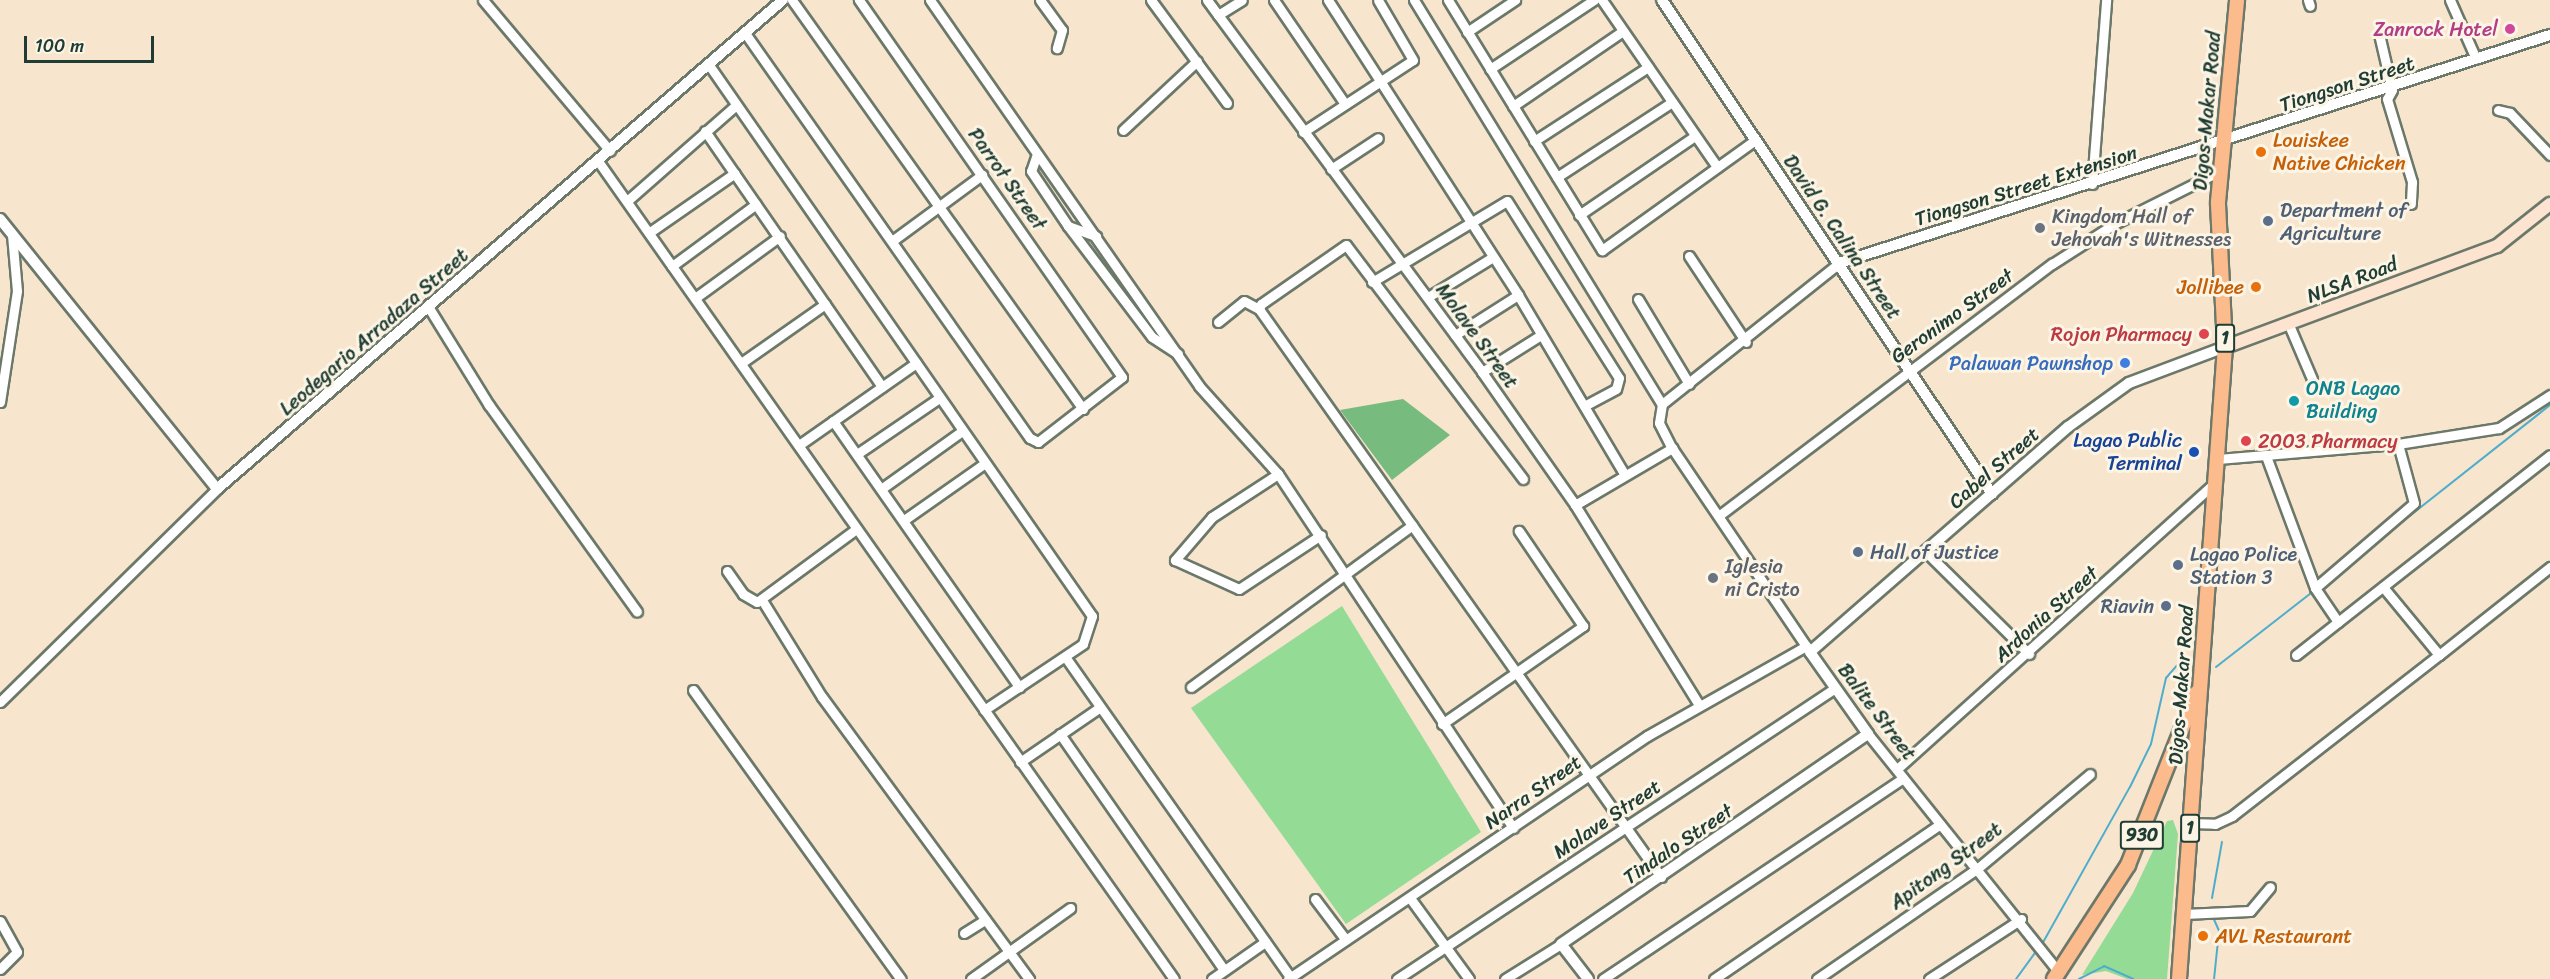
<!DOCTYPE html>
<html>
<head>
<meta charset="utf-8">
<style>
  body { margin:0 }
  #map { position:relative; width:2550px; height:979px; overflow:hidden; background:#f7e5cd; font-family:Sriracha,sans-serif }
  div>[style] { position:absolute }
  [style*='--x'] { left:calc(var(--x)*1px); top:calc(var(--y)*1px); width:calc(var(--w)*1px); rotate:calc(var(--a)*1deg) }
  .green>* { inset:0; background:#94db95 }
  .forest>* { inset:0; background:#77bb7e }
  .stream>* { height:2px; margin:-1px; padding:0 1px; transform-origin:1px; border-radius:1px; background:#4eadcd }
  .roads { filter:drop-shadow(2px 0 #6b786a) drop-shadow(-2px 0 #6b786a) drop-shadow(0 2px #6b786a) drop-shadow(0 -2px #6b786a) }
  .minor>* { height:9px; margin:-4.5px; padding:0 4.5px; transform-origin:4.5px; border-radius:4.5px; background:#fff }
  .tertiary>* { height:10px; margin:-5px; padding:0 5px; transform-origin:5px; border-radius:5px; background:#fff }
  .secondary>* { height:12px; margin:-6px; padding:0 6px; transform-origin:6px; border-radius:6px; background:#fde4d1 }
  .primary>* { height:14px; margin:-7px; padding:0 7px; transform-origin:7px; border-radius:7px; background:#fbbb8d }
  .dots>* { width:16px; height:16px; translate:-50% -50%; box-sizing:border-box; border:3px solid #fcf5e5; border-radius:50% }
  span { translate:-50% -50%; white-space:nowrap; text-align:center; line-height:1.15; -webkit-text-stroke:6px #fcf5e5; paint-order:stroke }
  .shield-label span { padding:2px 4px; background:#fcf5e5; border:2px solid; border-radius:4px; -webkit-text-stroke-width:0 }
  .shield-label { font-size:18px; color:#1f3d34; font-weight:700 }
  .hotel-label { font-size:20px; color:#b23c85 }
  .right { translate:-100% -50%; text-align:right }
  .street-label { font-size:20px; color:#1f3d34 }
  .food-label { font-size:20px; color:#c56008 }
  .left { translate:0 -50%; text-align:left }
  .service-label { font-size:20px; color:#4e5e75 }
  .worship-label { font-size:20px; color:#5b616d }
  .health-label { font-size:20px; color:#be3a42 }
  .shop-label { font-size:20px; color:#366cbe }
  .culture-label { font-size:20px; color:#0d838f }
  .transit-label { font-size:20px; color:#164399 }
  .scale { position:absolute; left:24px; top:36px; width:130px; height:27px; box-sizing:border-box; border:3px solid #1f3d34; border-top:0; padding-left:8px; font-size:18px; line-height:21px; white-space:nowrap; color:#1f3d34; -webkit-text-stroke:4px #fcf5e5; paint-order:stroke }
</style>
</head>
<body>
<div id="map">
  <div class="green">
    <i style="clip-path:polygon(1342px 606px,1481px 832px,1346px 924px,1191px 708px)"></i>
    <i style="clip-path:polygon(2173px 820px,2178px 834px,2167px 979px,2127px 979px,2106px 971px,2082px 975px,2133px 893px,2167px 821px)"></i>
  </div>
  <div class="forest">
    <i style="clip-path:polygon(1403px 399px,1450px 435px,1392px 480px,1340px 410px)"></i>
  </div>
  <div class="stream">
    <i style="--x:2369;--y:548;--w:231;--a:-38.3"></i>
    <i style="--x:2216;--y:667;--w:125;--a:-37.9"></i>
    <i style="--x:2212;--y:898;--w:57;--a:-79.9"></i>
    <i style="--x:2212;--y:915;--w:17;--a:66"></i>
    <i style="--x:2219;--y:931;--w:48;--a:95.9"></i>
    <i style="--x:2041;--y:946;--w:182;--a:-60.8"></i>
    <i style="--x:2130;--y:787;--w:48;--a:-64"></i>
    <i style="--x:2151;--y:744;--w:68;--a:-77.2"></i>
    <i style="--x:2166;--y:678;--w:23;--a:-49"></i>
    <i style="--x:2016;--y:979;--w:36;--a:-54"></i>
    <i style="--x:2079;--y:979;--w:28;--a:-27"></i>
    <i style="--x:2104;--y:966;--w:32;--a:24"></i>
  </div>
  <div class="roads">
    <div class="minor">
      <i style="--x:483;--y:0;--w:197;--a:49.9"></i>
      <i style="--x:792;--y:0;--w:502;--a:54.57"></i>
      <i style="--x:930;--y:0;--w:470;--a:55.1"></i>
      <i style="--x:1199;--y:386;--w:118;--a:48.1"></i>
      <i style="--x:1278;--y:474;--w:425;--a:56.4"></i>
      <i style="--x:1040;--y:0;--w:37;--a:54"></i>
      <i style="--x:1062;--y:30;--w:19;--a:106"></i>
      <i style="--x:1151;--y:0;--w:128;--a:53.6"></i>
      <i style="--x:1207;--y:0;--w:463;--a:53.5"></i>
      <i style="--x:1482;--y:372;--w:162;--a:55"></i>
      <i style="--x:1575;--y:505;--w:235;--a:58.2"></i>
      <i style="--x:1274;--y:0;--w:126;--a:55.7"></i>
      <i style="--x:1328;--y:0;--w:351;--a:57.2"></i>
      <i style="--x:1518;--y:295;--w:209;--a:59.3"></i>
      <i style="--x:1414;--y:0;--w:474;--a:58.5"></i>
      <i style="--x:1662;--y:404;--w:19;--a:99"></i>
      <i style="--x:1659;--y:423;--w:28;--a:63"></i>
      <i style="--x:1672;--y:448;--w:246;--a:55.9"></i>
      <i style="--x:1448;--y:0;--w:294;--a:58.4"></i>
      <i style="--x:1602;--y:250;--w:188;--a:-35.7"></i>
      <i style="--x:1602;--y:0;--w:203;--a:55.4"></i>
      <i style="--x:2308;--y:0;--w:6;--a:72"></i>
      <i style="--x:2450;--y:0;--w:64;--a:66.2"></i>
      <i style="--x:1218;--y:15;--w:28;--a:-32"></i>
      <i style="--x:1467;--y:32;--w:58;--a:-33.7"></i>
      <i style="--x:745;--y:33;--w:495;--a:54.9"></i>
      <i style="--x:1030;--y:438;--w:9;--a:27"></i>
      <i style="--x:1038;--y:442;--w:106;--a:-37.7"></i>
      <i style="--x:1122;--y:377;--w:460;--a:-124.9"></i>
      <i style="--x:2379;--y:34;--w:57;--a:76.9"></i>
      <i style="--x:2392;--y:90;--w:10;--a:119"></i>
      <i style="--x:2387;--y:99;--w:87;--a:73.2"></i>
      <i style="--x:2412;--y:182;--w:22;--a:93"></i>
      <i style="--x:709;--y:65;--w:671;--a:55.2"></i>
      <i style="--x:1092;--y:616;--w:29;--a:108"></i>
      <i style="--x:1083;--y:644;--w:119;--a:146.3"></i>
      <i style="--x:1490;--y:69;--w:125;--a:-33.6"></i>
      <i style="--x:1513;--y:106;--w:133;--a:-34.3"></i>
      <i style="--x:2498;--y:110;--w:12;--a:14"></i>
      <i style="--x:2510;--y:113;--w:58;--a:46.4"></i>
      <i style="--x:1123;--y:130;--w:101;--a:-43"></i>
      <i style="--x:705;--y:131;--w:311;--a:55.3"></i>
      <i style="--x:1303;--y:132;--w:131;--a:-33.2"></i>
      <i style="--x:1413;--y:60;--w:69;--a:-120.3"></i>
      <i style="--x:1534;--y:141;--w:136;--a:-33"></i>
      <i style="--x:1037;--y:154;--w:18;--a:109"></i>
      <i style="--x:1031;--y:171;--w:66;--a:56.1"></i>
      <i style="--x:1068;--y:226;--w:139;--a:52.9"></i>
      <i style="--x:1152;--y:337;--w:31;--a:33"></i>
      <i style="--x:598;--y:161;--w:1000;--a:54.85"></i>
      <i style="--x:1331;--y:169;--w:56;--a:-33.4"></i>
      <i style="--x:1557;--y:177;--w:137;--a:-33.1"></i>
      <i style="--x:2092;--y:184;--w:185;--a:-85.6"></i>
      <i style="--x:627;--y:201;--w:144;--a:-41.3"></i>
      <i style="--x:1579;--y:215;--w:140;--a:-34.3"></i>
      <i style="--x:1068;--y:226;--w:30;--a:20"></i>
      <i style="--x:650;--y:232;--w:103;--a:-34.8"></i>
      <i style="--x:892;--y:241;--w:112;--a:-36.3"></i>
      <i style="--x:1689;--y:256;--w:103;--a:56.5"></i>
      <i style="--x:672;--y:266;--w:104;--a:-36.4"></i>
      <i style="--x:1372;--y:282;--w:157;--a:-31"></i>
      <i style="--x:1507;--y:201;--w:209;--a:57.7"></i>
      <i style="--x:1619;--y:378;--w:11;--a:105"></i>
      <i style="--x:1616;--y:389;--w:34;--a:152"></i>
      <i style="--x:1428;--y:297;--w:76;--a:-31.6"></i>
      <i style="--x:695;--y:298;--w:105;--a:-36.1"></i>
      <i style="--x:1638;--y:299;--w:99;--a:59"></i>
      <i style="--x:429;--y:308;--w:114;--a:58.3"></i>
      <i style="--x:489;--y:405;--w:254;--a:54.4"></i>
      <i style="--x:1218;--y:322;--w:33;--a:-39"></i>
      <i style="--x:1244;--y:301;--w:17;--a:28"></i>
      <i style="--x:2289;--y:325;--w:59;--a:66.9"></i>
      <i style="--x:1455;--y:335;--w:75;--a:-32.4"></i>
      <i style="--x:744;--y:361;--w:99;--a:-35.1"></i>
      <i style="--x:1482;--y:372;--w:70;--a:-32.1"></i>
      <i style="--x:0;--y:402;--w:112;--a:-81.3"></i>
      <i style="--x:17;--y:291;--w:56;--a:-95.1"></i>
      <i style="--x:1662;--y:404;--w:226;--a:-38.5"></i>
      <i style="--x:833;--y:421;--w:325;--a:55"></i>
      <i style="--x:799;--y:445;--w:143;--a:-35"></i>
      <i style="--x:857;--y:454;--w:99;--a:-34.3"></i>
      <i style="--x:2266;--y:456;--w:141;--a:69.6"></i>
      <i style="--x:2315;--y:588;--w:41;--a:55.9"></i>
      <i style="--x:2218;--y:459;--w:181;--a:-4.8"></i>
      <i style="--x:2398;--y:444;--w:102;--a:-9"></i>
      <i style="--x:2499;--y:428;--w:61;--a:-32.9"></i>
      <i style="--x:1278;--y:474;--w:79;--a:146.9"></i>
      <i style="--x:1212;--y:517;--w:57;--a:130.7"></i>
      <i style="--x:1175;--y:560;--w:70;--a:24.4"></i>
      <i style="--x:1239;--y:589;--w:98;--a:-33.4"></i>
      <i style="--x:1523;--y:479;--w:293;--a:-127.1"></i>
      <i style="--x:1346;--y:245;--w:103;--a:145.2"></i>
      <i style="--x:1261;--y:304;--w:5;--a:112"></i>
      <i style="--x:1259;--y:309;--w:696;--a:54.71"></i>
      <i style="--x:881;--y:489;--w:100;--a:-35.6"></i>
      <i style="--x:1575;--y:505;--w:113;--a:-30.4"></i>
      <i style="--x:1721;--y:514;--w:415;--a:-37.1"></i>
      <i style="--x:2052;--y:264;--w:74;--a:-32.8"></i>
      <i style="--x:2114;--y:224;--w:119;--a:-26.6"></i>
      <i style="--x:904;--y:520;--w:99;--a:-35.1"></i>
      <i style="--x:1926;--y:552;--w:145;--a:44.7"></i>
      <i style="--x:727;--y:571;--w:28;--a:55"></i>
      <i style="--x:743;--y:594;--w:16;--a:30"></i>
      <i style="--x:757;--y:602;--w:123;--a:-36.4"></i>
      <i style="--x:2383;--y:587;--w:88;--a:50.5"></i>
      <i style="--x:2439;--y:655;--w:142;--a:-38.4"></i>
      <i style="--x:2315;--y:588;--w:130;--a:-40.6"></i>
      <i style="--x:2414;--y:503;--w:61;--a:-105.2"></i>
      <i style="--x:762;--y:600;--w:114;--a:58.3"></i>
      <i style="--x:822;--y:697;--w:350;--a:53.7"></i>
      <i style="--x:2296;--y:655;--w:323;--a:-38.2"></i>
      <i style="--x:1066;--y:658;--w:390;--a:54.9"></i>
      <i style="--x:1191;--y:687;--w:274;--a:-36.2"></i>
      <i style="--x:693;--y:690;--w:356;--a:54.3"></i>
      <i style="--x:0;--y:702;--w:304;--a:-44.5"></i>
      <i style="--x:1442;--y:724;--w:172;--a:-34.8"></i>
      <i style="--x:1583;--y:626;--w:115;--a:-124"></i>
      <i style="--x:1060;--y:734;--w:287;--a:55.2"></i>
      <i style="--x:1868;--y:734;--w:305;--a:51.3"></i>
      <i style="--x:1020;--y:762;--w:96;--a:-34.4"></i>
      <i style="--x:1897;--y:769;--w:429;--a:-42"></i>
      <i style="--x:2191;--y:823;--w:24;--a:2"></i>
      <i style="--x:2215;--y:824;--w:19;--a:-25"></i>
      <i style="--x:2232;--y:816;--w:262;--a:-37.9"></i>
      <i style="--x:1410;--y:898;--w:100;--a:53.9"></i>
      <i style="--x:1315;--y:899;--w:51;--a:52.9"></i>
      <i style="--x:2184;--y:914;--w:66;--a:-2.6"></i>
      <i style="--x:2250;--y:911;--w:31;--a:-50"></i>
      <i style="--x:0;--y:921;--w:35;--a:61"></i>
      <i style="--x:17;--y:952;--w:24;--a:135"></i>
      <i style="--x:964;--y:933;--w:25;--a:-32"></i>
      <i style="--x:971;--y:979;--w:122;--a:-35.6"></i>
      <i style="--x:1212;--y:979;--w:65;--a:-34.9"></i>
      <i style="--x:1288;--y:979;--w:434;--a:-34.1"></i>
      <i style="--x:1647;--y:736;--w:183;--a:-29.5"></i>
      <i style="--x:1397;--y:979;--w:526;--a:-33.6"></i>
      <i style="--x:1505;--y:979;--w:66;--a:-32"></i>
      <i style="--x:1603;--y:979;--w:361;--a:-33.8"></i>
      <i style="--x:1714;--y:979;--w:274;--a:-34.4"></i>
      <i style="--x:1817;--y:979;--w:196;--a:-34.6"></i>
      <i style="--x:1978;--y:868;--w:146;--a:-40"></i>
      <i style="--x:1929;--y:979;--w:110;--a:-33.1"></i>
    </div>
    <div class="tertiary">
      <i style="--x:1662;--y:0;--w:594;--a:56.26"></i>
      <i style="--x:0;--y:219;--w:346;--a:51.2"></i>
      <i style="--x:217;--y:489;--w:748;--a:-40.83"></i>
      <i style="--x:1839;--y:263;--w:747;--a:-17.78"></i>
      <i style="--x:1588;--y:979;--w:44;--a:-127.6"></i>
      <i style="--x:1561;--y:944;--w:372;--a:-34.4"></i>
      <i style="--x:1868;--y:734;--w:100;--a:-125.3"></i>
      <i style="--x:1810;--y:652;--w:342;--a:-41.1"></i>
      <i style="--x:2068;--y:427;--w:75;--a:-35.8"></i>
      <i style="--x:2129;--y:383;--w:103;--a:-20.6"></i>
    </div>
    <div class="secondary">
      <i style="--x:2225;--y:347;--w:290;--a:-20.4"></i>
      <i style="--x:2497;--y:246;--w:68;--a:-38.4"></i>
    </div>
    <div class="primary">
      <i style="--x:2054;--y:979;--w:136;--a:-57"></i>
      <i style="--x:2128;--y:865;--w:185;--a:-68.4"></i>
      <i style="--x:2179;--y:979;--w:634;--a:-85.84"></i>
      <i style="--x:2225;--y:347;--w:145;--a:-92.8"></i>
      <i style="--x:2218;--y:202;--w:203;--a:-84.6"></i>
    </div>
  </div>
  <div class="dots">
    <i style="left:2510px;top:29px;background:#d1479c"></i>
    <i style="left:2261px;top:152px;background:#e8710a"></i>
    <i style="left:2268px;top:221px;background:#5c6f8a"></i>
    <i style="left:2040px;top:228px;background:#6b7280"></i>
    <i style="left:2256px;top:287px;background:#e8710a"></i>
    <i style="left:2204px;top:334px;background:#e0444e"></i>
    <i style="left:2125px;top:363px;background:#3f7fe0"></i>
    <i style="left:2294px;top:401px;background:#0f9aa8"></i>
    <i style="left:2246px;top:441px;background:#e0444e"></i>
    <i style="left:2194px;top:452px;background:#1a4fb4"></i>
    <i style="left:1858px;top:552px;background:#5c6f8a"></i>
    <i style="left:2178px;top:565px;background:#5c6f8a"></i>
    <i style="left:1713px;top:578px;background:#6b7280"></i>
    <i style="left:2166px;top:606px;background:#5c6f8a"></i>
    <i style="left:2203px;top:936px;background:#e8710a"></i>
  </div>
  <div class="shield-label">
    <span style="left:2225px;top:338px">1</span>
    <span style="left:2190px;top:828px">1</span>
    <span style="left:2142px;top:835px">930</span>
  </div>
  <div class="hotel-label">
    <span class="right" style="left:2498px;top:29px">Zanrock Hotel</span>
  </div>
  <div class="street-label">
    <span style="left:2347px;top:84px;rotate:-18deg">Tiongson Street</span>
    <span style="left:2207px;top:111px;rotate:-85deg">Digos-Makar Road</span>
    <span style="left:1007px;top:179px;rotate:55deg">Parrot Street</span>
    <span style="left:2026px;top:186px;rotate:-17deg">Tiongson Street Extension</span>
    <span style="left:1842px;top:237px;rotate:56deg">David G. Calina Street</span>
    <span style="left:2352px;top:280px;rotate:-21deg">NLSA Road</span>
    <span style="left:1952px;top:316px;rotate:-36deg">Geronimo Street</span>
    <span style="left:374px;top:332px;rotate:-41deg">Leodegario Arradaza Street</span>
    <span style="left:1477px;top:336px;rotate:54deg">Molave Street</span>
    <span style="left:1994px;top:468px;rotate:-41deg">Cabel Street</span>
    <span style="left:2046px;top:614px;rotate:-42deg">Ardonia Street</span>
    <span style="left:2181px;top:685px;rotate:-86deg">Digos-Makar Road</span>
    <span style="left:1877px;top:712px;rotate:53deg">Balite Street</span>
    <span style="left:1533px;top:792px;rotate:-35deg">Narra Street</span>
    <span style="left:1607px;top:819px;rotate:-34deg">Molave Street</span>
    <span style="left:1678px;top:844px;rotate:-34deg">Tindalo Street</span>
    <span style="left:1946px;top:866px;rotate:-36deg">Apitong Street</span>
  </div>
  <div class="food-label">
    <span class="left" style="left:2273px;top:152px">Louiskee<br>Native Chicken</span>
    <span class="right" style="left:2244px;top:287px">Jollibee</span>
    <span class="left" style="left:2215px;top:936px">AVL Restaurant</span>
  </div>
  <div class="service-label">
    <span class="left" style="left:2280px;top:222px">Department of<br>Agriculture</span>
    <span class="left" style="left:1870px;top:552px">Hall of Justice</span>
    <span class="left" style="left:2190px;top:566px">Lagao Police<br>Station 3</span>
    <span class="right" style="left:2154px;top:606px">Riavin</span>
  </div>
  <div class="worship-label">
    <span class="left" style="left:2052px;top:228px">Kingdom Hall of<br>Jehovah's Witnesses</span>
    <span class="left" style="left:1725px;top:578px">Iglesia<br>ni Cristo</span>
  </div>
  <div class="health-label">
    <span class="right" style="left:2192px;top:334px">Rojon Pharmacy</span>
    <span class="left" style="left:2258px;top:441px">2003 Pharmacy</span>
  </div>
  <div class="shop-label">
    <span class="right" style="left:2113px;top:363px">Palawan Pawnshop</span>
  </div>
  <div class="culture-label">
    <span class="left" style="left:2306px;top:400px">ONB Lagao<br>Building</span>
  </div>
  <div class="transit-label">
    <span class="right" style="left:2182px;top:452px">Lagao Public<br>Terminal</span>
  </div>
  <div class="scale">100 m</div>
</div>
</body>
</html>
